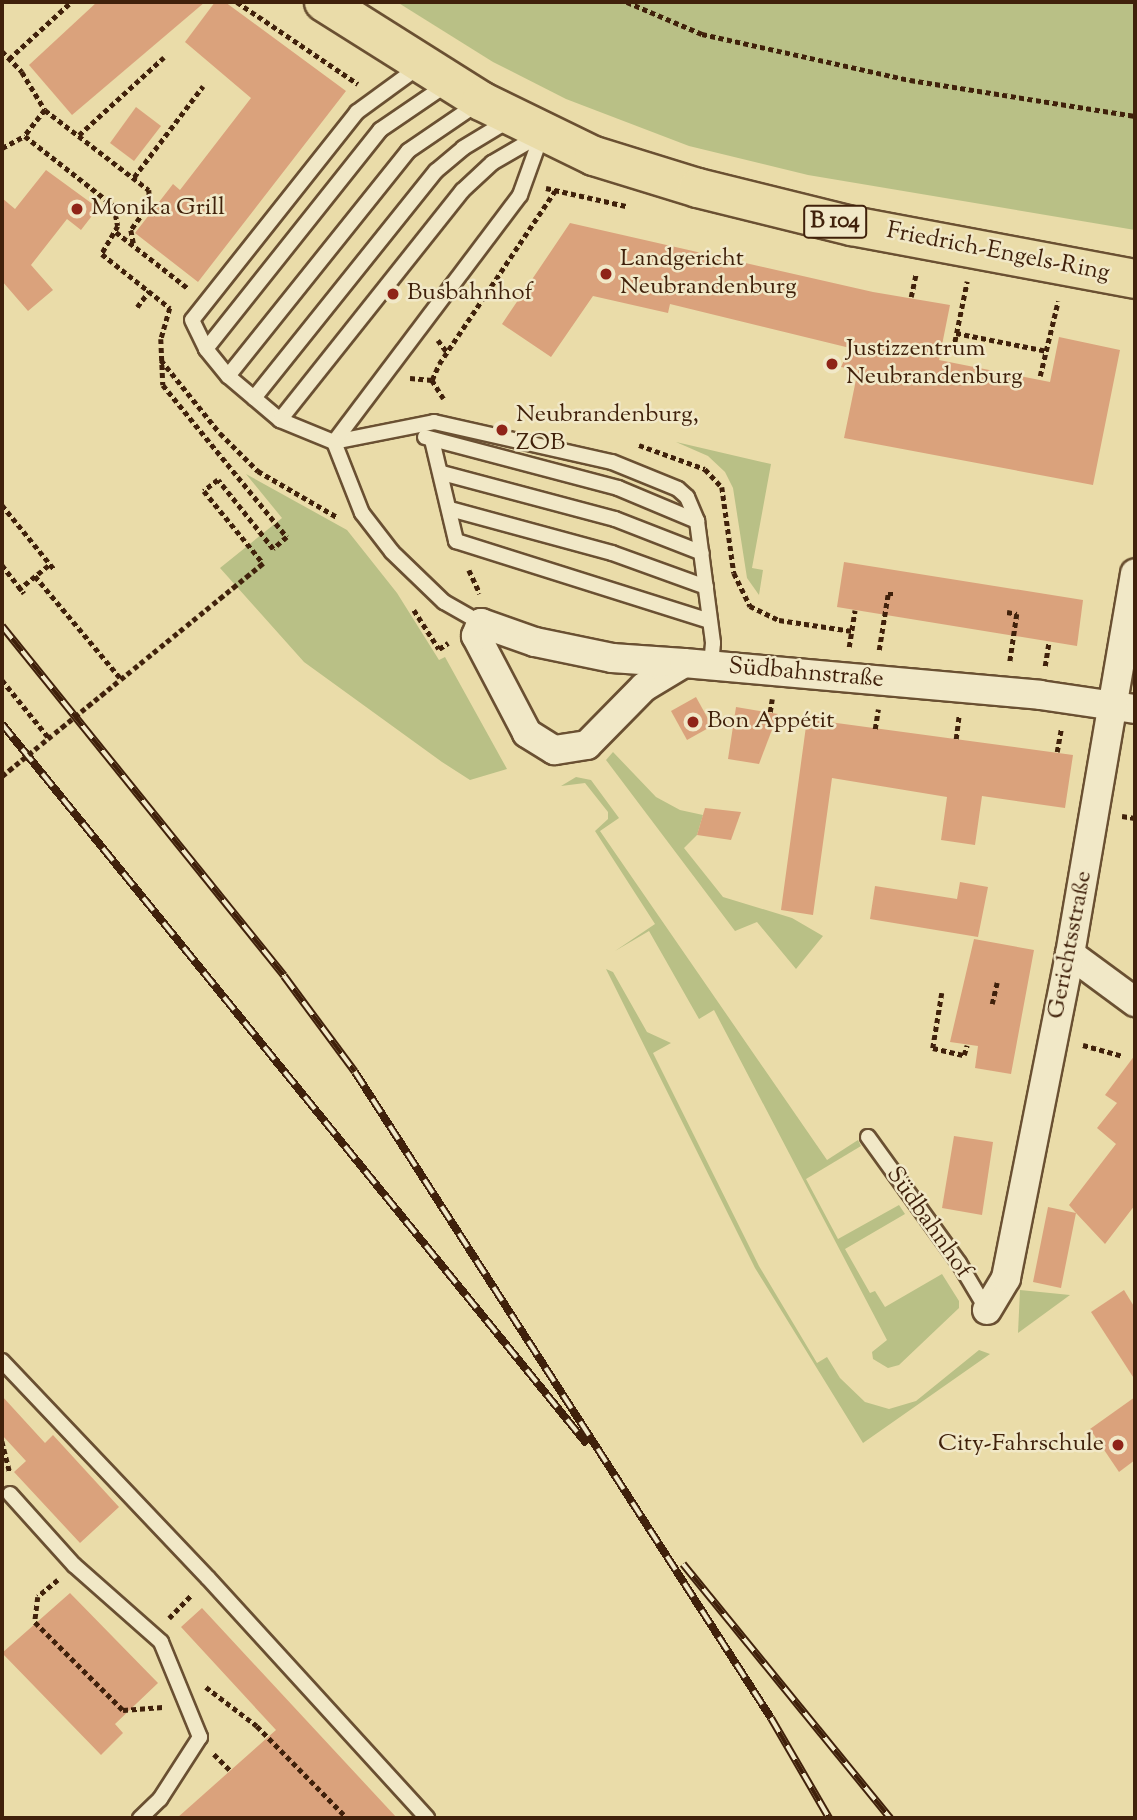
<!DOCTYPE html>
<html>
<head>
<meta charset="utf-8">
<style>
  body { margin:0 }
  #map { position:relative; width:1137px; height:1820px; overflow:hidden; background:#eadca9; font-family:"Sorts Mill Goudy",serif }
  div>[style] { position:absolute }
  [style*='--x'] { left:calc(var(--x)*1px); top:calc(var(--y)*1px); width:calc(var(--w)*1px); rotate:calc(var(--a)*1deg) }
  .green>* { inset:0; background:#b9c086 }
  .building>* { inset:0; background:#daa27c }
  .path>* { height:4.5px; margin-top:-2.25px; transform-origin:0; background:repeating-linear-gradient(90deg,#40210b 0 5px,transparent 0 8.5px) }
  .roads { filter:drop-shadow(2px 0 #6a5032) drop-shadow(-2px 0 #6a5032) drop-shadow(0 2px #6a5032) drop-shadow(0 -2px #6a5032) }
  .service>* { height:14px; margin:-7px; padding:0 7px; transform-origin:7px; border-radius:7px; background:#f1e8c7 }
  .minor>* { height:28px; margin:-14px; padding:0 14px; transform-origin:14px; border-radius:14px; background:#f1e8c7 }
  .primary>* { height:38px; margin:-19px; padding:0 19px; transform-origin:19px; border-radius:19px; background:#eadca9 }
  .rail>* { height:8px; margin-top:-4px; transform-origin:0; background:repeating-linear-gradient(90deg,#f1e8c7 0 16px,#40210b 0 32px); box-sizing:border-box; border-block:2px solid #40210b }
  .path-bridge>* { height:4.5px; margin-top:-2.25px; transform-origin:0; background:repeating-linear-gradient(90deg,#40210b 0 5px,transparent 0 8.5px) }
  .dots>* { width:19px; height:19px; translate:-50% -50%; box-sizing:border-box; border:4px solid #f1e8c7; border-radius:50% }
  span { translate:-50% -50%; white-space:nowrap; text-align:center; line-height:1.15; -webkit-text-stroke:5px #f1e8c7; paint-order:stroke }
  .shield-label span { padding:2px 5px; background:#f1e8c7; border:2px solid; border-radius:5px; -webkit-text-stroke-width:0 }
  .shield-label { font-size:23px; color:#40210b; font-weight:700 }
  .poi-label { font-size:24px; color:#40210b }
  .left { translate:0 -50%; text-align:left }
  .right { translate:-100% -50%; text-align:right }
  .street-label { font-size:24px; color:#40210b }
  .frame { position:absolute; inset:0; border:4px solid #40210b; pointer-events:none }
</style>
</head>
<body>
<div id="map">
  <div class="green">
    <i style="clip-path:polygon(397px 2px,1135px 2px,1135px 230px,808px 175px,689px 146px,566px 99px,493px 62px)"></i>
    <i style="clip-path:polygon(676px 442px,771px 464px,752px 568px,763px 570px,759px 595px,747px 578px,733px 488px,725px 472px,708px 456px)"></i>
    <i style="clip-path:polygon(246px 474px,347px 530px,397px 593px,439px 660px,445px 657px,507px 769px,470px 780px,442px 762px,304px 662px,220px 568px,282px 518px)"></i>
    <i style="clip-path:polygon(613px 752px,656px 797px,680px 810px,703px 815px,697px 835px,684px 848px,723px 897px,792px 918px,823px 936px,796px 969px,757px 922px,735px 931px,606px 760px)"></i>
    <i style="clip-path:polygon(576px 777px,591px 780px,619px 818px,600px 831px,827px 1160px,858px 1140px,861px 1146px,806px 1179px,838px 1239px,899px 1205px,905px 1214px,845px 1249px,870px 1293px,875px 1291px,885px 1307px,942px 1274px,959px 1301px,959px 1308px,899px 1365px,888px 1368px,873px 1359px,872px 1352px,887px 1340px,714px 1010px,699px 1019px,649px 931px,615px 951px,655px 924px,595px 831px,608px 819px,608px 812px,585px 783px,561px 786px)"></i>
    <i style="clip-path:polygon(606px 969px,613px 972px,647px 1032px,671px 1043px,653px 1053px,759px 1266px,817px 1363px,827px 1357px,840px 1378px,865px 1402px,889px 1409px,916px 1401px,979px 1350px,990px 1354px,863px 1443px,755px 1268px)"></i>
    <i style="clip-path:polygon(1020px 1290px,1070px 1295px,1018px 1333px)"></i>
  </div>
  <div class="building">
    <i style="clip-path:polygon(97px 2px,205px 2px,72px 115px,29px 65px)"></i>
    <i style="clip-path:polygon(215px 2px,225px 2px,346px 91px,198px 282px,135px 233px,173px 184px,180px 190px,251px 98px,185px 42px)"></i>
    <i style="clip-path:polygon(136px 107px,161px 126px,134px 161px,110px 143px)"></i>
    <i style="clip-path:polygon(46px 170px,98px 208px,81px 230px,67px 219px,31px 265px,53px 290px,28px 311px,2px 281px,2px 198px,15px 209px)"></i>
    <i style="clip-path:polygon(570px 223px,873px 292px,950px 305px,939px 360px,1050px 382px,1059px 337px,1120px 350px,1093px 485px,844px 438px,858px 370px,841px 367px,850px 348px,670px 304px,668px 313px,593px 296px,551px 357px,502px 324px)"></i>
    <i style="clip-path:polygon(844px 562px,1083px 600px,1077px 646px,837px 607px)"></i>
    <i style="clip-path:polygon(696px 697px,712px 726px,687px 740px,671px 711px)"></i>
    <i style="clip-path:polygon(736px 707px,778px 714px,759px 764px,728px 759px)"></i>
    <i style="clip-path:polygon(807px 719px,1073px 755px,1065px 808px,982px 796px,975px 845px,941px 840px,947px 797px,832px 778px,813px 915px,781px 910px)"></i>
    <i style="clip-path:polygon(705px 808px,741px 812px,731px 840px,697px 835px)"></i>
    <i style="clip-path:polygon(960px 882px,988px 887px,978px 937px,870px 919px,875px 886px,957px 899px)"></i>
    <i style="clip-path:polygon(974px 939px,1034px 950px,1011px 1074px,975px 1068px,978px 1046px,950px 1042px)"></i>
    <i style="clip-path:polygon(1135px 1055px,1135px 1205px,1105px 1244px,1076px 1213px,1061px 1288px,1033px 1282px,1048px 1207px,1076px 1213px,1069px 1205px,1116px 1144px,1097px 1128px,1117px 1103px,1105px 1095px)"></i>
    <i style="clip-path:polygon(954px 1136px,993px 1142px,982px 1215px,942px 1208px)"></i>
    <i style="clip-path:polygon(1124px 1290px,1135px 1308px,1135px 1380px,1091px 1312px)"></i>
    <i style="clip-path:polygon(2px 1396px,45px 1443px,53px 1435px,119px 1507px,80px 1543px,14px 1472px,26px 1461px,2px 1435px)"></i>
    <i style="clip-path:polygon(1135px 1397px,1135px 1460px,1119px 1472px,1090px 1429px)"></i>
    <i style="clip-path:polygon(70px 1593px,158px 1683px,115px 1724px,123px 1733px,101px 1755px,2px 1653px)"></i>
    <i style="clip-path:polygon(202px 1608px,397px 1818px,177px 1818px,276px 1730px,181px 1627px)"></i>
  </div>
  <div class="path">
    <i style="--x:237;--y:2;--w:146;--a:34.1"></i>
    <i style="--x:627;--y:2;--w:82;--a:23.1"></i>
    <i style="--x:702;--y:34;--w:213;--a:12.5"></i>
    <i style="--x:910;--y:80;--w:228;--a:9.1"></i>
    <i style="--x:2;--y:51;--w:29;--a:46"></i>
    <i style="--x:22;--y:72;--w:44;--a:58.8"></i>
    <i style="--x:45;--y:110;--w:131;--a:37.6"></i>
    <i style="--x:149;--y:190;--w:14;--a:86"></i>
    <i style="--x:150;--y:204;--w:32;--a:126"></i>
    <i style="--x:131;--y:230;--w:16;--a:79"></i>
    <i style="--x:9;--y:59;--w:84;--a:-42.6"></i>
    <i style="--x:45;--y:110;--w:33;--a:128"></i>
    <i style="--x:25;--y:136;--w:113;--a:38.2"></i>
    <i style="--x:114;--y:206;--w:20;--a:79"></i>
    <i style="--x:118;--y:226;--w:32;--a:120"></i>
    <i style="--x:102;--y:254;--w:87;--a:38.5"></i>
    <i style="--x:170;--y:308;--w:32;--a:106"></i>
    <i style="--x:161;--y:339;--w:46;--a:87.5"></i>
    <i style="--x:163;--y:385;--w:196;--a:50.8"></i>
    <i style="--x:287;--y:537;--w:18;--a:139"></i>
    <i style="--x:273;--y:549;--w:88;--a:-128.6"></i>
    <i style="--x:218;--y:480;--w:18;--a:142"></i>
    <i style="--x:204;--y:491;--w:93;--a:50.7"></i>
    <i style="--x:79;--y:135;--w:115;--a:-42.5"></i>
    <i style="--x:2;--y:148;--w:26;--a:-28"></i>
    <i style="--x:134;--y:177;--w:114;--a:-52.8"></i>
    <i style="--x:546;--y:188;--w:82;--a:12.7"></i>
    <i style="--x:116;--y:232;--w:93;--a:38"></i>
    <i style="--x:911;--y:297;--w:24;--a:-78"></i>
    <i style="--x:137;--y:307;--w:20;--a:-53"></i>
    <i style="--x:956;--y:333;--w:93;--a:11.2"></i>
    <i style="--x:438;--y:340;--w:15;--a:53"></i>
    <i style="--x:953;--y:350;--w:70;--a:-78.5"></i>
    <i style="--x:161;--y:360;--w:94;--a:51.1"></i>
    <i style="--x:220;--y:433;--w:54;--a:45"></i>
    <i style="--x:258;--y:471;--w:91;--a:30.2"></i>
    <i style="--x:1040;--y:376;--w:77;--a:-76.5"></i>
    <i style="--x:410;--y:378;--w:22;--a:5"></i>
    <i style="--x:432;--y:380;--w:22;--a:58"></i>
    <i style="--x:432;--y:380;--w:17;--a:-66"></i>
    <i style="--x:439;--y:364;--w:208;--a:-56.2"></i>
    <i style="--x:639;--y:445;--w:70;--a:20"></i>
    <i style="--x:705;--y:469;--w:25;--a:47"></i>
    <i style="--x:722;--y:487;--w:87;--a:82.1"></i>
    <i style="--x:734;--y:573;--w:37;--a:64"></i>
    <i style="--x:750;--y:606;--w:32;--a:26"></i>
    <i style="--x:779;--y:620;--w:74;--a:8.6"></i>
    <i style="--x:2;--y:505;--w:82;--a:50.9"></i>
    <i style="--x:2;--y:565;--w:36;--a:52"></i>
    <i style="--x:469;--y:570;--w:26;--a:65"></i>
    <i style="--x:35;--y:576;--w:134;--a:50.1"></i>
    <i style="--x:18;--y:590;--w:41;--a:-39.1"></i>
    <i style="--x:414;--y:610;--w:46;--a:57.3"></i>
    <i style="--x:439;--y:649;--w:11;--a:-34"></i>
    <i style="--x:1007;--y:612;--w:10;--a:11"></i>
    <i style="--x:1017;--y:614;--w:49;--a:98.3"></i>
    <i style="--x:849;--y:647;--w:37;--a:-81"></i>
    <i style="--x:879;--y:650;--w:57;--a:-80.9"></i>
    <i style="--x:888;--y:594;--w:8;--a:0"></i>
    <i style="--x:1045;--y:666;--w:24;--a:-81"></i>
    <i style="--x:2;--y:680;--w:75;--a:51"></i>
    <i style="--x:770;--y:712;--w:13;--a:-81"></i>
    <i style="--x:875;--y:729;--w:20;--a:-81"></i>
    <i style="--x:956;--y:739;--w:23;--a:-83"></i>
    <i style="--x:1057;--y:752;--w:23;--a:-80"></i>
    <i style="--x:1122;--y:816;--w:13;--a:9"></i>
    <i style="--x:942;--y:993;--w:56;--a:99.3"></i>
    <i style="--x:933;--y:1048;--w:32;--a:13"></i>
    <i style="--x:964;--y:1055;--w:10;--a:-73"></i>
    <i style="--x:992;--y:1004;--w:22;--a:-77"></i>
    <i style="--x:1083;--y:1045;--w:41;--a:15.4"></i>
    <i style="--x:2;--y:1441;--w:33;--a:76"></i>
    <i style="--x:58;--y:1580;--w:26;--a:140"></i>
    <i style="--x:38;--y:1597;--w:25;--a:97"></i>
    <i style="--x:35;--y:1622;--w:124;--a:45"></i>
    <i style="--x:123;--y:1710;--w:40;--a:-4.3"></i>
    <i style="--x:169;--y:1618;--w:33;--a:-46"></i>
    <i style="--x:206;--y:1687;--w:64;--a:37.4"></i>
    <i style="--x:257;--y:1726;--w:129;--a:45.6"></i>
    <i style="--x:214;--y:1754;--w:24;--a:45"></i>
  </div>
  <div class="roads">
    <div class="service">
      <i style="--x:420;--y:66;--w:78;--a:143.9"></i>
      <i style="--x:357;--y:112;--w:265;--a:128.4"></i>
      <i style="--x:192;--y:320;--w:32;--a:64"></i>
      <i style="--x:206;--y:349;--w:35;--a:51"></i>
      <i style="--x:228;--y:376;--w:68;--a:40.2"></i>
      <i style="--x:280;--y:420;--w:58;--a:22.2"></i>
      <i style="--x:334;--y:442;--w:102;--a:-11.3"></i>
      <i style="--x:434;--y:422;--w:182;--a:12.7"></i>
      <i style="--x:612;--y:462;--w:71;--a:22.2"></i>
      <i style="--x:678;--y:489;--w:12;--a:42"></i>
      <i style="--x:687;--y:497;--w:26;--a:67"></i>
      <i style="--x:697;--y:521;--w:123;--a:82.5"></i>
      <i style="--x:713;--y:643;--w:23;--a:95"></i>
      <i style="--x:206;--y:349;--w:280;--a:-51.5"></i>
      <i style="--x:380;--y:130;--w:83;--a:-34.3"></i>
      <i style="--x:228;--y:376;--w:288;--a:-51.3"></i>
      <i style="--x:408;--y:151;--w:83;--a:-34.3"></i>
      <i style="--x:254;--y:398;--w:291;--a:-51.3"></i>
      <i style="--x:436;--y:171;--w:35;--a:-40"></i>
      <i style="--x:463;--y:148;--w:56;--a:-31.1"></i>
      <i style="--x:280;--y:420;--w:293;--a:-51.5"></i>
      <i style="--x:462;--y:191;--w:41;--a:-43"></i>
      <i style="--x:492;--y:163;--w:58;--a:-30.1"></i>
      <i style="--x:425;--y:437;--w:200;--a:14.8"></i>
      <i style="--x:618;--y:488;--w:86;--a:22.7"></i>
      <i style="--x:432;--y:440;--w:104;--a:76.6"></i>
      <i style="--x:456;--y:541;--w:266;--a:17.5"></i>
      <i style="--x:334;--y:442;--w:309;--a:-53"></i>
      <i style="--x:520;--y:195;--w:65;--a:-70.2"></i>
      <i style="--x:334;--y:442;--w:76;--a:68.5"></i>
      <i style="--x:362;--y:513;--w:49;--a:52.4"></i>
      <i style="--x:392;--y:552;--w:72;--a:43.9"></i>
      <i style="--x:444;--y:602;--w:43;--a:29.6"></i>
      <i style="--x:442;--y:473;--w:179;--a:14.9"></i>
      <i style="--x:615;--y:519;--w:93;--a:21.3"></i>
      <i style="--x:450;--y:509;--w:168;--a:15.2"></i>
      <i style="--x:612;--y:553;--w:100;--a:19.9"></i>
      <i style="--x:868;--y:1137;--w:155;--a:54.2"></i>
      <i style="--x:959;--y:1263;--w:55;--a:59.2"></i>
      <i style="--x:2;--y:1361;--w:299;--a:46.5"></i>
      <i style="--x:208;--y:1578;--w:325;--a:47.6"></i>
      <i style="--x:10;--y:1494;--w:96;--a:48"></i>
      <i style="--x:74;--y:1565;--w:116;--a:41.5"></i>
      <i style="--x:161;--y:1642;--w:103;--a:67.7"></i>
      <i style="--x:200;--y:1737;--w:74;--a:122.8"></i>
      <i style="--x:160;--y:1799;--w:28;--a:136"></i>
    </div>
    <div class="minor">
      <i style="--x:684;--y:663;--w:47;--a:149"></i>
      <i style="--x:644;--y:687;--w:81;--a:134.5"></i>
      <i style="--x:587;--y:745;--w:33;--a:171"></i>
      <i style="--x:554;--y:750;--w:32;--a:-148"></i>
      <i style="--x:527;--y:733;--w:110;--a:-117.7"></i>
      <i style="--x:476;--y:636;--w:14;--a:-69"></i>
      <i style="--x:481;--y:623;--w:57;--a:19.4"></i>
      <i style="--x:535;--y:642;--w:79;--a:11.7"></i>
      <i style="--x:612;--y:658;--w:72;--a:4"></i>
      <i style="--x:684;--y:663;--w:357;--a:5.1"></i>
      <i style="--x:1040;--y:695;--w:96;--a:8.4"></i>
      <i style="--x:1070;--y:954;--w:81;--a:36.4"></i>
      <i style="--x:987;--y:1310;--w:37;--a:-59"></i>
      <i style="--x:1006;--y:1278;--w:330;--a:-78.8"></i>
      <i style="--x:1070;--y:954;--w:386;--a:-80.3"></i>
    </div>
    <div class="primary">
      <i style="--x:324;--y:2;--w:186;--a:32.2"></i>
      <i style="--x:481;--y:101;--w:126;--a:26"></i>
      <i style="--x:594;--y:156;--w:109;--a:17.1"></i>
      <i style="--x:698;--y:188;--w:159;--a:13.9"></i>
      <i style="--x:852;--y:226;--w:288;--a:10.6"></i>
    </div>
  </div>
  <div class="rail">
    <i style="--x:2;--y:626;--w:449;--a:51.1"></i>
    <i style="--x:284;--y:976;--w:119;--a:53.5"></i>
    <i style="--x:355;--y:1072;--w:768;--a:57.22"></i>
    <i style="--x:771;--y:1718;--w:116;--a:59.9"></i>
    <i style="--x:2;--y:724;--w:928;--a:50.91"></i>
    <i style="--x:683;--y:1564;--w:328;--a:50.8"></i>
  </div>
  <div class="path-bridge">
    <i style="--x:2;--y:776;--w:337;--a:-39.2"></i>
  </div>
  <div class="dots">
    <i style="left:77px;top:209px;background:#8f2418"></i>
    <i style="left:606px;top:274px;background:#8f2418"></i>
    <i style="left:393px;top:294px;background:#8f2418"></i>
    <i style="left:832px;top:364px;background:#8f2418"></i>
    <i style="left:502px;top:430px;background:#8f2418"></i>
    <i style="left:693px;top:722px;background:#8f2418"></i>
    <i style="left:1118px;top:1445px;background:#8f2418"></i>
  </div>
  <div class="shield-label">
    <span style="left:835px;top:222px">B 104</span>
  </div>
  <div class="poi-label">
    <span class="left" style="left:91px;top:209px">Monika Grill</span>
    <span class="left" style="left:620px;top:274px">Landgericht<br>Neubrandenburg</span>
    <span class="left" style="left:407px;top:294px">Busbahnhof</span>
    <span class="left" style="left:846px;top:364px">Justizzentrum<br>Neubrandenburg</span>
    <span class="left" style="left:516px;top:430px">Neubrandenburg,<br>ZOB</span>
    <span class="left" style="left:707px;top:722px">Bon Appétit</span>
    <span class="right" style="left:1104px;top:1445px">City-Fahrschule</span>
  </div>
  <div class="street-label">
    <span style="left:998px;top:253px;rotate:11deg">Friedrich-Engels-Ring</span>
    <span style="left:806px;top:674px;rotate:5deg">Südbahnstraße</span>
    <span style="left:1071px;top:945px;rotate:-79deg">Gerichtsstraße</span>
    <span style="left:928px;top:1223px;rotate:55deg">Südbahnhof</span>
  </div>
  <div class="frame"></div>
</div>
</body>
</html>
